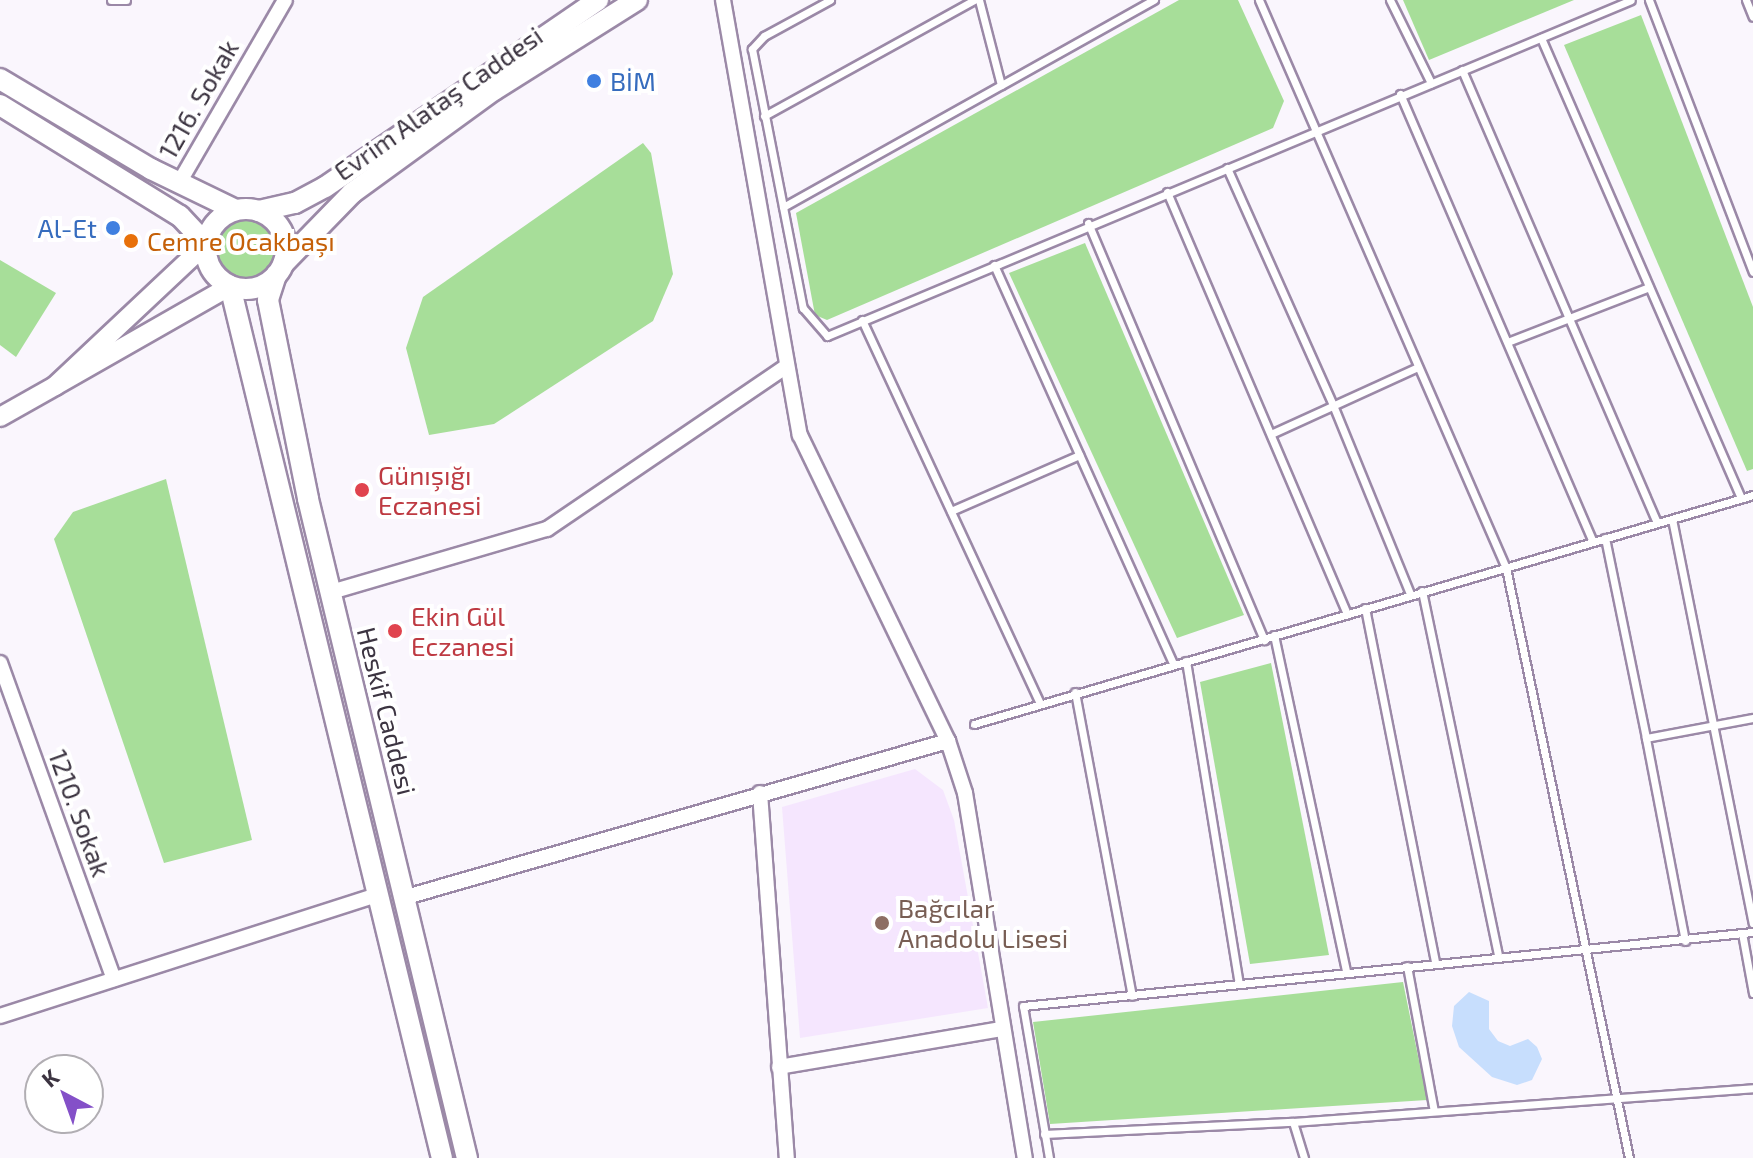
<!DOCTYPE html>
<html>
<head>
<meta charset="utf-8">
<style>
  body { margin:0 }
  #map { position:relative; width:1753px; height:1158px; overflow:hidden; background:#faf6fd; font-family:"Exo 2",sans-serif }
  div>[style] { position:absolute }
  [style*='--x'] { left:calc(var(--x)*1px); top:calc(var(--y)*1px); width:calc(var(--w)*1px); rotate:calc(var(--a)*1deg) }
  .built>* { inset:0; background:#f5e6fe }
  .green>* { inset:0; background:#a7de99 }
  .round { border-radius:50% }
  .water>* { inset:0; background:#c7defd }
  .roads { filter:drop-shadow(2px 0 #9b89a7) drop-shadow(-2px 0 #9b89a7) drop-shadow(0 2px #9b89a7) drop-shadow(0 -2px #9b89a7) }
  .service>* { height:7px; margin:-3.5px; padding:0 3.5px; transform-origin:3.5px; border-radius:3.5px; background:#fff }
  .minor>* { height:14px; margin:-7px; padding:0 7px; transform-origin:7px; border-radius:7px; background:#fff }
  .tertiary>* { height:18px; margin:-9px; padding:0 9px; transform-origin:9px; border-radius:9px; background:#fff }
  .secondary>* { height:20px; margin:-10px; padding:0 10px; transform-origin:10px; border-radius:10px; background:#fff }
  .secondary>.ring { margin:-10px; padding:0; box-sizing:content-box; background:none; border:20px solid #fff; border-radius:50% }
  .dots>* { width:22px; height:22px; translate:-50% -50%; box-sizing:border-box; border:4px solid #fff; border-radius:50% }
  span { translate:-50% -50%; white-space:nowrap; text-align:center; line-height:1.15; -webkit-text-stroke:8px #fff; paint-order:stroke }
  .shop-label { font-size:26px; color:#366cbe }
  .left { translate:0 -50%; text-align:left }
  .right { translate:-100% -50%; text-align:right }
  .street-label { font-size:26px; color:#3c3441 }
  .food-label { font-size:26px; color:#c56008 }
  .health-label { font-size:26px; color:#be3a42 }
  .education-label { font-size:26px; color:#785e54 }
  .north { position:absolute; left:24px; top:1054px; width:80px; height:80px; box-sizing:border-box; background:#fff; border:2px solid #b1aeb3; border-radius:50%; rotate:319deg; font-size:22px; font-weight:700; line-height:32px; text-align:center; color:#3c3441 }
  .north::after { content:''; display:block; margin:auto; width:28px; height:36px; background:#8450c8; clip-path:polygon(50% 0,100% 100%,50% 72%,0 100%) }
</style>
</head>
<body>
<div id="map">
  <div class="built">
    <i style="clip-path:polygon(915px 769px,943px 790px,954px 820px,988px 1008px,800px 1038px,782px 807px)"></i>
  </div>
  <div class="green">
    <i style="clip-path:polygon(1179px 0,1238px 0,1284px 101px,1273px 128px,827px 320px,815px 315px,796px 213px)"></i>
    <i style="clip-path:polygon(1403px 0,1574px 0,1429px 60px)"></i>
    <i style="clip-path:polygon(1641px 15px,1753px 307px,1753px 469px,1747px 471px,1564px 45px)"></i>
    <i style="clip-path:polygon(643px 143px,651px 153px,673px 274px,653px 321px,494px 424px,429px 435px,406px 348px,423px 297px)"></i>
    <i class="round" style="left:213px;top:218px;width:66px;height:66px"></i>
    <i style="clip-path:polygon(1085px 243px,1244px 615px,1177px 638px,1009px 273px)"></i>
    <i style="clip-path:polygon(0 260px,56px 293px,16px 357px,0 345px)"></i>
    <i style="clip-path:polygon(166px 479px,252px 840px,164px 863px,54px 539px,73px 512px)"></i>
    <i style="clip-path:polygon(1271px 663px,1329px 955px,1250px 964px,1200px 682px)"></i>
    <i style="clip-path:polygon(1403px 982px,1427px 1100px,1050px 1124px,1033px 1022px)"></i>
  </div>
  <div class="water">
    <i style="clip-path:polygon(1469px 992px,1489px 1001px,1489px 1029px,1498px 1041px,1510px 1046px,1528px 1039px,1537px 1047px,1542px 1059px,1532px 1080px,1517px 1085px,1492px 1077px,1459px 1047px,1452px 1026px,1454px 1006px)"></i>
  </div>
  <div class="roads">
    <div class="service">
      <i style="--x:111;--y:0;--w:15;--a:0"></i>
      <i style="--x:830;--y:0;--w:75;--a:151.4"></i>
      <i style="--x:764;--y:36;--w:18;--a:133"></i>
      <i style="--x:752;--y:49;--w:264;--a:78.9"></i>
      <i style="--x:803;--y:308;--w:37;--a:49"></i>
      <i style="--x:827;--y:336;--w:871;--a:-22.68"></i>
      <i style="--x:979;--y:0;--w:88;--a:75.5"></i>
      <i style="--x:1259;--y:0;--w:619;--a:66.5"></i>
      <i style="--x:1506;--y:568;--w:603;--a:78.22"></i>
      <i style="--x:1390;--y:0;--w:93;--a:63.7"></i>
      <i style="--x:1649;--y:0;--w:291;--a:69.1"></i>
      <i style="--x:1746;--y:0;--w:18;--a:68"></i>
      <i style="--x:1541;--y:38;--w:502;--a:66.5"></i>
      <i style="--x:1462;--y:70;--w:491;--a:66.7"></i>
      <i style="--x:1400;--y:94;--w:486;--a:66.7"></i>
      <i style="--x:764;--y:116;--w:240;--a:-28.9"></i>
      <i style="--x:1227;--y:168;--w:260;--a:65.9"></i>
      <i style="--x:1333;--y:405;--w:204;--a:67.8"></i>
      <i style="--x:1167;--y:192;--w:459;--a:66.9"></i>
      <i style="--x:783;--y:207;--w:425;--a:-29.2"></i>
      <i style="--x:1088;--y:223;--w:453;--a:67.1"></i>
      <i style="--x:994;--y:265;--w:437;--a:65.8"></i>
      <i style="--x:862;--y:320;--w:422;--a:65.1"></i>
      <i style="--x:1510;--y:341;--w:149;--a:-21.2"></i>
      <i style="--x:1273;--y:433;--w:159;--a:-24.5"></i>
      <i style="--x:951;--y:511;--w:140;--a:-23.6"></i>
      <i style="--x:1672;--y:519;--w:412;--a:78.7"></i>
      <i style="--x:1605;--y:538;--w:204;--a:78.4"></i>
      <i style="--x:1422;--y:591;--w:373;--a:78.2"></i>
      <i style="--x:1365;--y:608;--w:361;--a:78.8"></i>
      <i style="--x:1274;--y:635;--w:344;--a:77.9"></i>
      <i style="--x:1186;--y:661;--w:326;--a:80.7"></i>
      <i style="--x:1075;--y:692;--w:309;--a:79.4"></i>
      <i style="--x:974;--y:724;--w:812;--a:-16.38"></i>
      <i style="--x:1742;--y:933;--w:61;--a:79.6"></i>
      <i style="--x:1685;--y:941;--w:207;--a:-100.9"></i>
      <i style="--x:1646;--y:738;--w:109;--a:-10.6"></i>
      <i style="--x:1407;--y:966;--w:147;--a:79.5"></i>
      <i style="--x:1293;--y:1122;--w:38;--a:73"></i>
      <i style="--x:1044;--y:1134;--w:249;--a:-2.8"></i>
      <i style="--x:1293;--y:1122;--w:461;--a:-4.2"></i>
      <i style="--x:1049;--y:1158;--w:154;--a:-99.7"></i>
      <i style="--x:1023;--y:1006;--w:734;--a:-5.79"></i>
    </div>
    <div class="minor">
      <i style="--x:723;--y:0;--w:442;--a:80"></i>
      <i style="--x:800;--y:435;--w:340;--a:64.2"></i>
      <i style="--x:948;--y:741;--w:55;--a:71.9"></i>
      <i style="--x:965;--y:793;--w:370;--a:80.7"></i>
      <i style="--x:179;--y:183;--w:211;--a:-59.9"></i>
      <i style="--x:331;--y:592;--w:225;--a:-16.3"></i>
      <i style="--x:547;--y:529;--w:287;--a:-34.2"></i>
      <i style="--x:0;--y:663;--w:336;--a:70.2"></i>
      <i style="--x:760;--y:793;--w:366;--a:85.8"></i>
      <i style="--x:406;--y:897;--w:564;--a:-16.06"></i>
      <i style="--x:0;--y:1016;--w:399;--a:-17.8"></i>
      <i style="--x:779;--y:1067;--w:226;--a:-9.7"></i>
    </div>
    <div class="tertiary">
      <i style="--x:206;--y:244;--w:207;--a:136.8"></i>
      <i style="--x:55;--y:386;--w:202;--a:-29.7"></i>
      <i style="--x:0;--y:417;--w:63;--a:-29.4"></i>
    </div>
    <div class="secondary">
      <i style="--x:0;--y:79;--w:176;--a:30.8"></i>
      <i style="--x:151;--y:169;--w:94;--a:25.8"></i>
      <i style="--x:0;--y:105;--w:211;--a:31.7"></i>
      <i style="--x:180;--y:216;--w:38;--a:47"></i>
      <i class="ring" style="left:206px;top:209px;width:60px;height:60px"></i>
      <i style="--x:259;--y:211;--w:37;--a:-13"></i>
      <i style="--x:295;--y:203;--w:34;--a:-28"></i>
      <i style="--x:325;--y:187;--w:331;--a:-34.4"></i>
      <i style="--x:283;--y:264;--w:99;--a:-45.8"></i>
      <i style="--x:352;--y:193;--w:175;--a:-36"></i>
      <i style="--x:494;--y:90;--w:169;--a:-32.2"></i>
      <i style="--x:276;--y:275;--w:26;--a:108"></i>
      <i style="--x:268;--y:300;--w:203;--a:78.6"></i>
      <i style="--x:308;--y:499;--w:678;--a:76.44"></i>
      <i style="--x:230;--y:286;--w:897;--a:76.34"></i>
    </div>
  </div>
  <div class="dots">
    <i style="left:594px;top:81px;background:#3f7fe0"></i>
    <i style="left:113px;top:228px;background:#3f7fe0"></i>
    <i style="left:131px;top:241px;background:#e8710a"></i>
    <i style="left:362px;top:490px;background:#e0444e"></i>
    <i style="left:395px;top:631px;background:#e0444e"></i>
    <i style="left:882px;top:923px;background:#8d6e63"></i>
  </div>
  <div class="shop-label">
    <span class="left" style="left:610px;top:81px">BİM</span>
    <span class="right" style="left:97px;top:228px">Al-Et</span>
  </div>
  <div class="street-label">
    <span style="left:198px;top:99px;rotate:-60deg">1216. Sokak</span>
    <span style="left:438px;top:103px;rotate:-35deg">Evrim Alataş Caddesi</span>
    <span style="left:387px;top:711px;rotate:76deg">Heskif Caddesi</span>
    <span style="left:80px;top:813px;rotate:70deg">1210. Sokak</span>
  </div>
  <div class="food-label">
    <span class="left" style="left:147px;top:241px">Cemre Ocakbaşı</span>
  </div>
  <div class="health-label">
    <span class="left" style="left:378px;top:490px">Günışığı<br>Eczanesi</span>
    <span class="left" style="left:411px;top:631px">Ekin Gül<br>Eczanesi</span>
  </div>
  <div class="education-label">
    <span class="left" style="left:898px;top:923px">Bağcılar<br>Anadolu Lisesi</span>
  </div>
  <div class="north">K</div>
</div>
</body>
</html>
